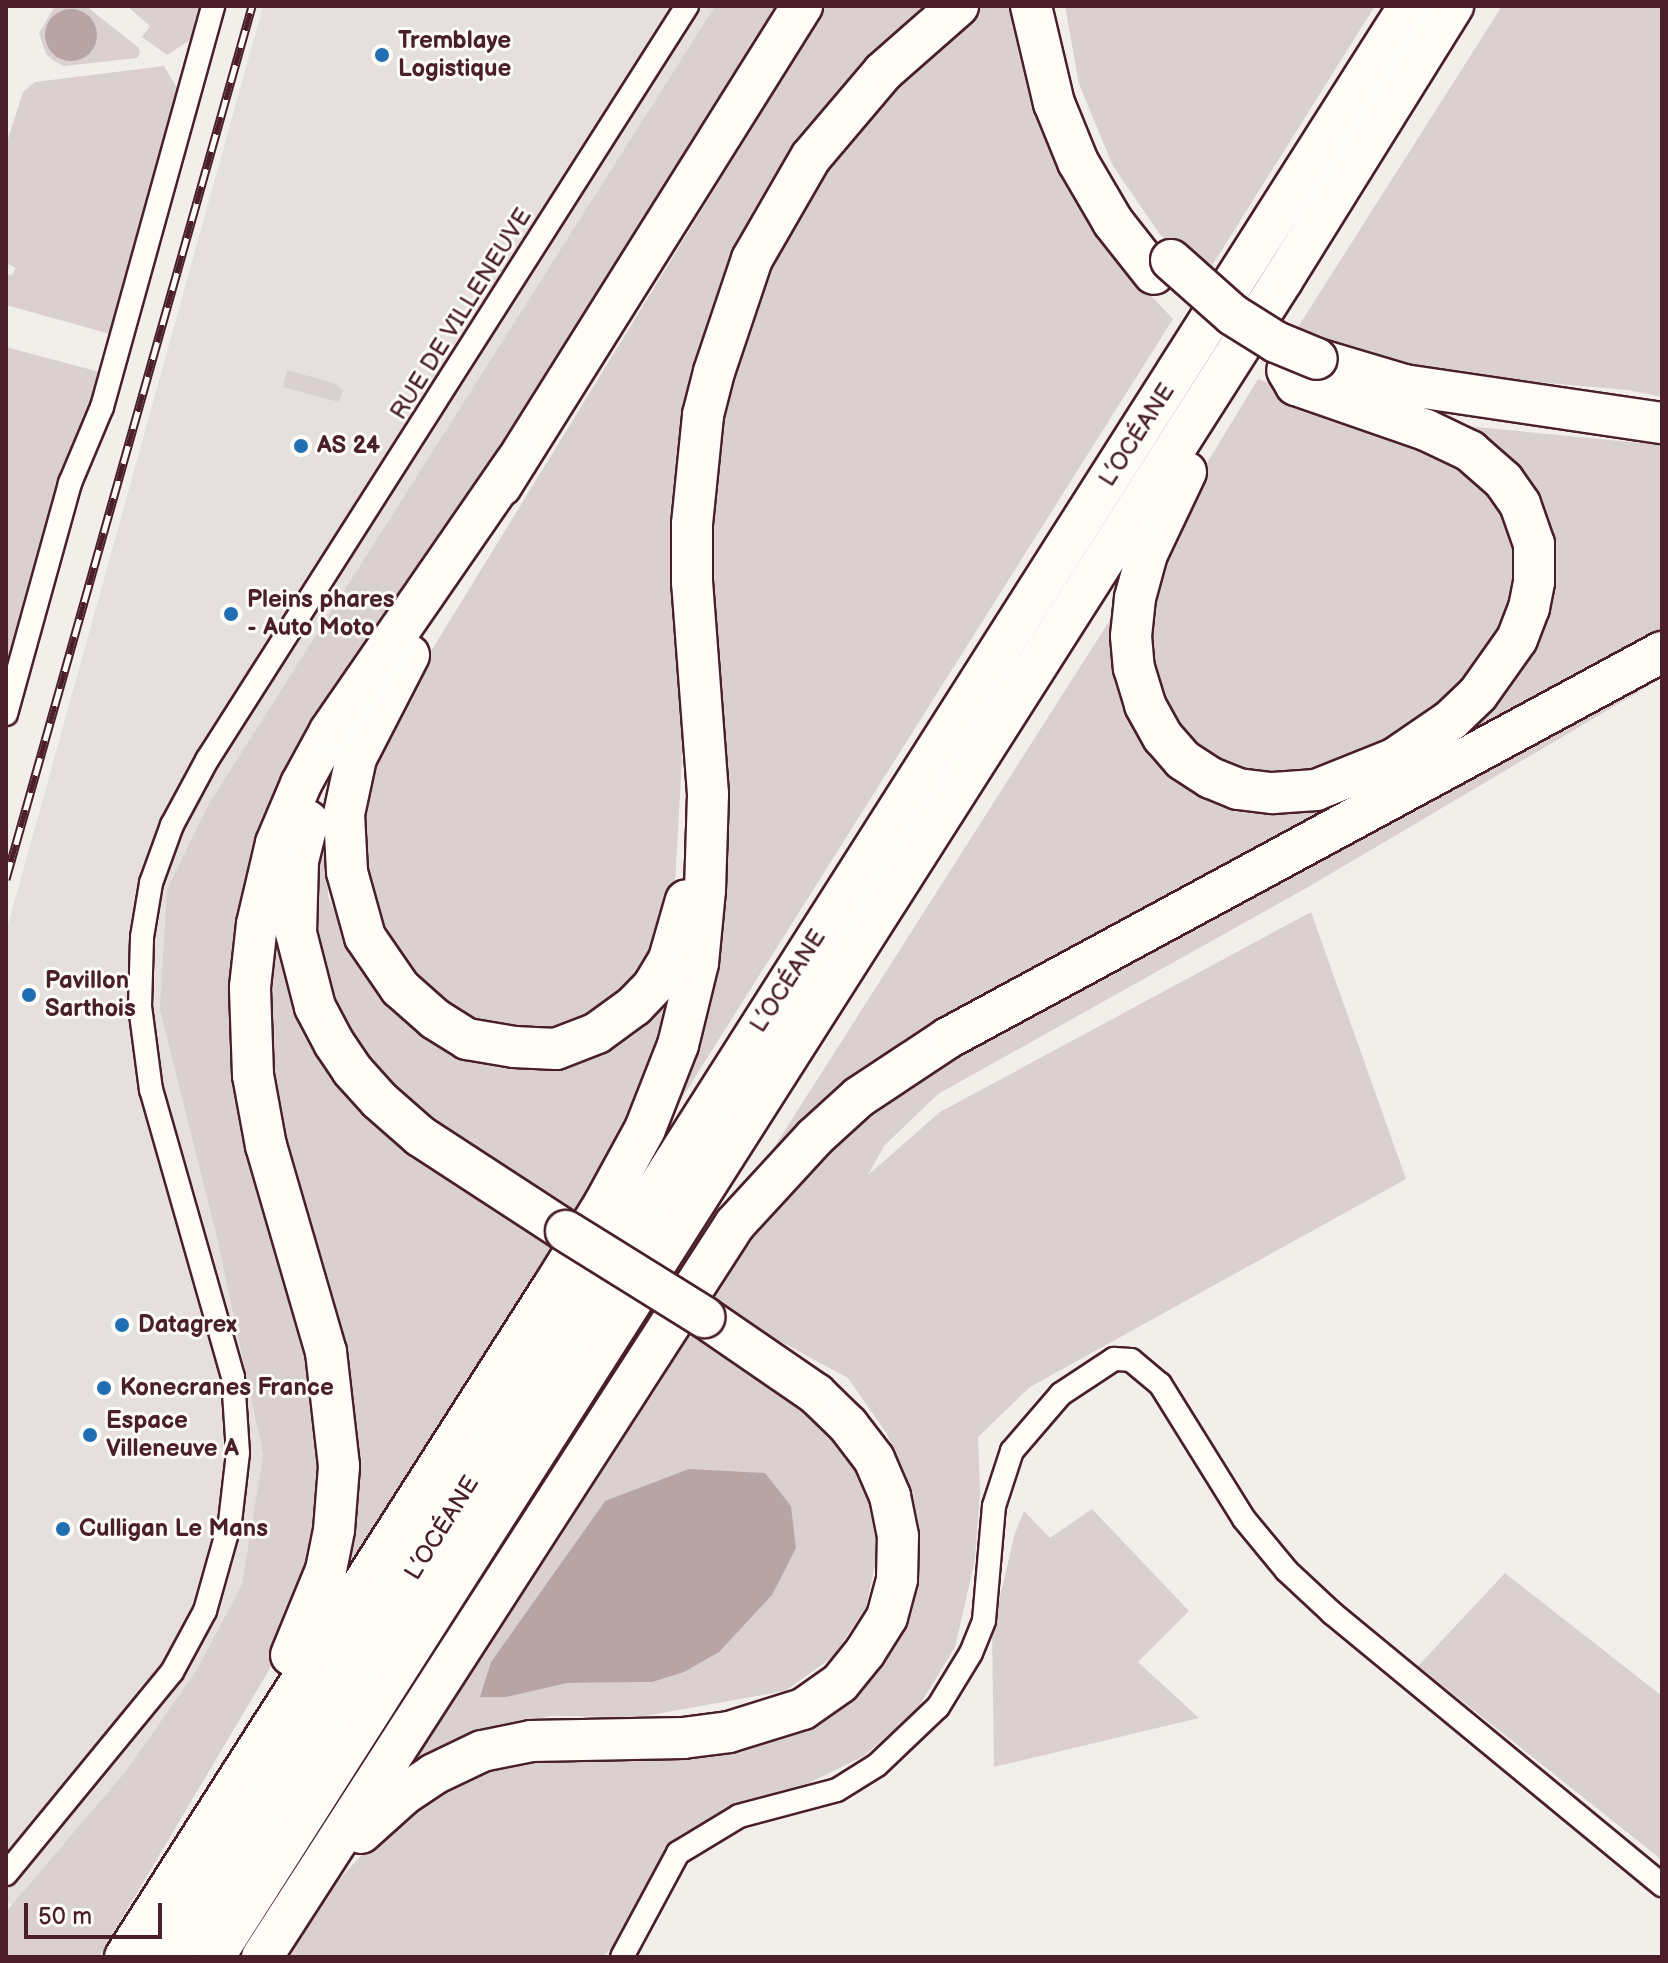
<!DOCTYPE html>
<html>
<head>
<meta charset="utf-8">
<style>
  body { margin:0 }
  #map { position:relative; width:1668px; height:1963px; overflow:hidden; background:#f2efeb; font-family:"Balsamiq Sans",sans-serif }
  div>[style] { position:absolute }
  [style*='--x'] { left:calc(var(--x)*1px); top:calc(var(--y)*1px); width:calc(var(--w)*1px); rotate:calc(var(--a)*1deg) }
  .built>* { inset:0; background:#e5dfdd }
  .green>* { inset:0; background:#d9d0cf }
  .water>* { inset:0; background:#b7a5a6 }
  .round { border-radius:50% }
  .roads { filter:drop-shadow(2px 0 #4a1f2b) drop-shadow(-2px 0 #4a1f2b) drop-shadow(0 2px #4a1f2b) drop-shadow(0 -2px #4a1f2b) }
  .street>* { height:22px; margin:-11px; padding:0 11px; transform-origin:11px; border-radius:11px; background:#fdfcf7 }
  .highway>* { height:40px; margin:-20px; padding:0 20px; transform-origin:20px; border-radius:20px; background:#fdfcf7 }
  .rail>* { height:9px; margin-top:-4.5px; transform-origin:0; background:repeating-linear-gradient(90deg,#fdfcf7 0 18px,#4a1f2b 0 36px); box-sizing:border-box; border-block:2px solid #4a1f2b }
  .bridges { filter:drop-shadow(2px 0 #4a1f2b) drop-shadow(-2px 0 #4a1f2b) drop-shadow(0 2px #4a1f2b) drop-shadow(0 -2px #4a1f2b) }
  .highway-bridge>* { height:40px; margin:-20px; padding:0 20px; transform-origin:20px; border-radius:20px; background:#fdfcf7 }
  .dots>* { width:22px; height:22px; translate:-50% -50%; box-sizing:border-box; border:4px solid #fdfcf7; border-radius:50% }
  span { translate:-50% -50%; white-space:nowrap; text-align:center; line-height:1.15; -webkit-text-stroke:6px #fdfcf7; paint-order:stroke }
  .poi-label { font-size:24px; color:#4a1f2b; font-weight:700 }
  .left { translate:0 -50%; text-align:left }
  .street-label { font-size:24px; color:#4a1f2b }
  .frame { position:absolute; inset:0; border:8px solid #4a1f2b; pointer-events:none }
  .scale { position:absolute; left:24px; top:1903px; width:138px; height:36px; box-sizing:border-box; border:4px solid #4a1f2b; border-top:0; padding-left:10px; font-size:24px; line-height:28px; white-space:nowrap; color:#4a1f2b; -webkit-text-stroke:6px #fdfcf7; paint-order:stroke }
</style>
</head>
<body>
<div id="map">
  <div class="built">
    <i style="clip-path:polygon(263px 6px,715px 6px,210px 802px,167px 889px,216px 1233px,263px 1453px,243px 1585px,196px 1671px,126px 1771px,13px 1905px,6px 1902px,6px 932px)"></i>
  </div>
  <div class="green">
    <i style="clip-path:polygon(evenodd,55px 6px,86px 6px,139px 48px,140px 53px,137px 58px,64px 66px,54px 61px,46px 54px,39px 33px,55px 6px,60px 11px,86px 14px,92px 20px,97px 37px,91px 52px,45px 39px,48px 23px,60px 11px)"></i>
    <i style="clip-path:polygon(127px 6px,199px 6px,190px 40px,167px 55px,142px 37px,150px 26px)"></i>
    <i style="clip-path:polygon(715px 6px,786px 6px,285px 785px,245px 923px,302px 1310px,323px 1500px,302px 1598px,269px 1670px,99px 1957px,6px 1957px,6px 1912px,126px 1771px,196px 1671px,242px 1585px,263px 1454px,216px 1233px,160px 1009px,167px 889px,210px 802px)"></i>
    <i style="clip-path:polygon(827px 6px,943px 6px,774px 199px,680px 582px,683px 740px,674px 902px,651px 967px,629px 995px,570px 1030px,489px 1033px,408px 983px,359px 888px,363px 775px,379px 736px)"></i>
    <i style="clip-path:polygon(983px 6px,1019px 6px,1141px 285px,1173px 319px,646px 1155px,681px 1082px,708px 714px,710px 410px,805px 178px,949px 27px)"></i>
    <i style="clip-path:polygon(1065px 6px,1375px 6px,1203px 280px,1159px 233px,1113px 166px,1079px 84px)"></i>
    <i style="clip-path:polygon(1502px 6px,1662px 6px,1662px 397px,1628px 390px,1442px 374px,1291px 338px)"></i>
    <i style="clip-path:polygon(164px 66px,177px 88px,110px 334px,6px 305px,6px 274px,12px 275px,16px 268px,6px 263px,6px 145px,23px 92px,35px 82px)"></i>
    <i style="clip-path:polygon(6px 347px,100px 372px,89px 410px,58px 483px,6px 673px)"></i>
    <i style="clip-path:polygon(287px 370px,333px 383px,343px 390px,339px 402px,283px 387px)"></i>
    <i style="clip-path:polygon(1258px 379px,1417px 440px,1485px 480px,1519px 527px,1523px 581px,1483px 668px,1440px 708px,1348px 768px,1258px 778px,1212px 762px,1179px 735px,1149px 674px,1152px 584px,1201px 473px)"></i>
    <i style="clip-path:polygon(1455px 425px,1662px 445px,1662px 641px,956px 1017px,731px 1215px,1115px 612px,1200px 792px,1435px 748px,1552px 560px)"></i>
    <i style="clip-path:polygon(1662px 678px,1310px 886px,938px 1094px,884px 1146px,868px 1175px,940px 1112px,1311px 912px,1406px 1179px,1030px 1387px,978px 1437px,980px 1492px,975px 1560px,955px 1647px,916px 1711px,864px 1756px,799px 1788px,721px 1814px,680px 1835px,616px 1945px,602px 1957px,282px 1957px,324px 1896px,403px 1810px,469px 1774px,561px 1757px,726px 1751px,791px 1735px,850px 1697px,911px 1603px,919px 1551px,910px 1485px,887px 1434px,848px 1378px,702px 1299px,742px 1235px,845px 1136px,942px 1066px)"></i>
    <i style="clip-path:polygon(326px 816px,328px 896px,354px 956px,394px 1010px,435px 1039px,559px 1064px,690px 942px,641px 1105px,574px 1219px,467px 1147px,400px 1094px,352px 1040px,332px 996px,314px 930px,315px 859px)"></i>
    <i style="clip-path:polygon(283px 869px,298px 1005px,559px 1241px,327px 1615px,355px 1478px,354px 1410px,336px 1313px,272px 1116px,259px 996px)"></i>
    <i style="clip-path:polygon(evenodd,683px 1320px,835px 1434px,873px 1505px,877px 1556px,866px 1607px,833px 1657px,785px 1691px,639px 1717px,549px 1716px,453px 1747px,399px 1770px,683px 1320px,605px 1501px,652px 1682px,567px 1683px,507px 1697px,481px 1696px,491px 1662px,605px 1501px)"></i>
    <i style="clip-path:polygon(1092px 1509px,1189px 1611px,1138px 1662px,1199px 1718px,994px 1767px,992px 1631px,1015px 1533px,1024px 1511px,1050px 1538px)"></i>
    <i style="clip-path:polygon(1505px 1573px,1662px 1696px,1662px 1860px,1418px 1666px)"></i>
  </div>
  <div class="water">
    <i class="round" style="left:45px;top:9px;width:52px;height:52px"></i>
    <i style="clip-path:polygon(689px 1469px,765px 1473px,791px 1506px,796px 1548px,772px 1595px,719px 1652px,684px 1672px,652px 1682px,567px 1683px,507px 1697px,480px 1697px,491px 1662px,605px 1501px)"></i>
  </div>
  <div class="roads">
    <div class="street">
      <i style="--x:6;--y:714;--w:240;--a:-74.5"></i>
      <i style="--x:70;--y:483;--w:82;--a:-67.2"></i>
      <i style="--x:102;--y:407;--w:416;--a:-74.5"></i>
      <i style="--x:6;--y:1874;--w:261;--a:-50.6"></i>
      <i style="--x:172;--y:1672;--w:69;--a:-61.6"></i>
      <i style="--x:205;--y:1611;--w:92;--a:-74.3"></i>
      <i style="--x:230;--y:1522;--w:69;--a:-83.4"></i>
      <i style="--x:238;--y:1453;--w:76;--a:-93.8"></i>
      <i style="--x:233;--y:1377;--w:298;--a:-105.9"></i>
      <i style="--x:151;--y:1090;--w:85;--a:-97.5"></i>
      <i style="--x:140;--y:1006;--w:69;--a:-88.3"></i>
      <i style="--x:142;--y:937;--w:55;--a:-80.5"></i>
      <i style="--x:151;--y:883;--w:62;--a:-70.1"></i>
      <i style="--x:172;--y:825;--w:74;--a:-61.7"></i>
      <i style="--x:207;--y:760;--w:894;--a:-57.52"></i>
      <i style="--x:622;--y:1957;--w:118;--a:-61.7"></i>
      <i style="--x:678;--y:1853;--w:71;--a:-31.2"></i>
      <i style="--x:739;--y:1816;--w:101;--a:-14.9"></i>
      <i style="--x:837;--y:1790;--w:47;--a:-32"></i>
      <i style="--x:877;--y:1765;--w:84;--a:-43.6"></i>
      <i style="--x:938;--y:1707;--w:63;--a:-58.6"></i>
      <i style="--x:971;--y:1653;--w:35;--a:-68"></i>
      <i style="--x:984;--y:1620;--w:114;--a:-85"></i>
      <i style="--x:994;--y:1506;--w:58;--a:-71.9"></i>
      <i style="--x:1012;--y:1451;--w:75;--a:-49.3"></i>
      <i style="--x:1061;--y:1394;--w:64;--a:-33.4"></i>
      <i style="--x:1114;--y:1359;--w:17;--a:3"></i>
      <i style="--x:1131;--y:1360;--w:38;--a:40"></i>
      <i style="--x:1160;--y:1384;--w:159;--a:58.1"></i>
      <i style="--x:1244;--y:1519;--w:67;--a:50.4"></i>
      <i style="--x:1287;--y:1571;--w:62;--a:43"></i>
      <i style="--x:1332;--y:1613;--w:428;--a:39.5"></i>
    </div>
    <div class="highway">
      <i style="--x:1031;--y:6;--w:100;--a:76.7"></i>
      <i style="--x:1054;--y:103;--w:64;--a:67.9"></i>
      <i style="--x:1078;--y:162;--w:69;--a:59.7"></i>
      <i style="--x:1113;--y:222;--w:66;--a:51.7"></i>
      <i style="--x:1317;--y:359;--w:91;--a:16.6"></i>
      <i style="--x:1404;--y:385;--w:261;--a:8.4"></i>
      <i style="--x:1186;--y:472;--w:91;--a:115.4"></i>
      <i style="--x:1147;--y:554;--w:46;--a:105.3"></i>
      <i style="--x:1135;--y:598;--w:38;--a:96"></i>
      <i style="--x:1131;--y:636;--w:32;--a:85"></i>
      <i style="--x:1134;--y:668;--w:39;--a:73"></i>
      <i style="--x:1145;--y:705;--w:37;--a:61"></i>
      <i style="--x:1163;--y:737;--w:30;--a:49"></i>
      <i style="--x:1183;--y:760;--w:33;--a:33"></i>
      <i style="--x:1211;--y:778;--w:29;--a:22"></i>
      <i style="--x:1238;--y:789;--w:35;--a:7"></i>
      <i style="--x:1273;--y:793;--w:43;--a:-4"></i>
      <i style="--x:1316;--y:790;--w:84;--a:-21.7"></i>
      <i style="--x:1394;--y:759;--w:69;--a:-34.4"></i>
      <i style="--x:1451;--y:720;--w:37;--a:-44"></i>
      <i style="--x:1478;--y:694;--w:67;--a:-54.7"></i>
      <i style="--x:1517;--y:639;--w:33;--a:-69"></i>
      <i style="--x:1529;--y:608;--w:26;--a:-79"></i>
      <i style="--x:1534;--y:582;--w:38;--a:-90"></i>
      <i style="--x:1534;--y:544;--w:42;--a:-109.3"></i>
      <i style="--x:1520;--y:504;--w:29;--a:-125"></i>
      <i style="--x:1503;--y:480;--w:44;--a:-138.7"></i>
      <i style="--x:1470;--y:451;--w:49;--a:-154.5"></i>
      <i style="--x:1426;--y:430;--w:138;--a:-160.9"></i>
      <i style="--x:1296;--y:385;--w:17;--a:-121"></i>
      <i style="--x:501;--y:486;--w:567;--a:-57.91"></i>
      <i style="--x:409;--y:655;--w:116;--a:117.2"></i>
      <i style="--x:356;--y:758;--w:57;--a:102.1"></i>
      <i style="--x:344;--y:814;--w:58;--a:87"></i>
      <i style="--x:347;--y:872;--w:67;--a:74.5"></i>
      <i style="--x:365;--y:937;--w:62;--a:55.5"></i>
      <i style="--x:400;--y:988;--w:47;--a:41.5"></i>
      <i style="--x:435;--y:1019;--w:38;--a:32"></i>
      <i style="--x:467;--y:1039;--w:48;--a:9.7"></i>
      <i style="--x:514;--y:1047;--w:42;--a:2.7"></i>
      <i style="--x:556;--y:1049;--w:44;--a:-21.3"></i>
      <i style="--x:597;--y:1033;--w:46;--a:-36.1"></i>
      <i style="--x:634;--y:1006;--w:28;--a:-46"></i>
      <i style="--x:653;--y:986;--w:31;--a:-59"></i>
      <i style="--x:669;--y:959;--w:61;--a:-73.9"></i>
      <i style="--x:308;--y:821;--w:41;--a:104"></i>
      <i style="--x:298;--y:861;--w:72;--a:91.6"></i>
      <i style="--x:296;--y:933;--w:76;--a:75.6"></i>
      <i style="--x:315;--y:1007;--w:41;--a:62.2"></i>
      <i style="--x:334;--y:1043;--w:32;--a:56"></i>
      <i style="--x:352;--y:1070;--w:40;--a:48"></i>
      <i style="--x:379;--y:1100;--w:55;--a:41.3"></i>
      <i style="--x:420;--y:1136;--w:174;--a:33.1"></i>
      <i style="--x:291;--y:1655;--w:92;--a:-67.6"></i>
      <i style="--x:326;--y:1570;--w:41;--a:-78.7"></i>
      <i style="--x:334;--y:1530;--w:64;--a:-85.5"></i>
      <i style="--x:339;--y:1466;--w:115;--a:-96.5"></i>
      <i style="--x:326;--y:1352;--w:215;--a:-106.2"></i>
      <i style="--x:266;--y:1146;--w:72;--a:-100.4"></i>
      <i style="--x:253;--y:1075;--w:88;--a:-92"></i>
      <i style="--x:250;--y:987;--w:63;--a:-83.7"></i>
      <i style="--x:257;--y:924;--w:83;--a:-76.8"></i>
      <i style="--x:276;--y:843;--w:64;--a:-67"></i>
      <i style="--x:301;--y:784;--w:60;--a:-61.3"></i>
      <i style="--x:330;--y:731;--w:326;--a:-55.4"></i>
      <i style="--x:361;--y:1833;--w:57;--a:-42.1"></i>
      <i style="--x:403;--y:1795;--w:37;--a:-34"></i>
      <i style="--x:434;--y:1774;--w:53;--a:-25.6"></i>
      <i style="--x:482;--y:1751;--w:50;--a:-11.5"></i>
      <i style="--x:531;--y:1741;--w:152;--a:-1.1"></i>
      <i style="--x:683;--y:1738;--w:46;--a:-7.4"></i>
      <i style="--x:729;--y:1732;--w:77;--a:-17.3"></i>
      <i style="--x:803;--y:1709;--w:45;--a:-35.1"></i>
      <i style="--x:840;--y:1683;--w:40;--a:-51"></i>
      <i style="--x:865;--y:1652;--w:41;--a:-57.8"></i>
      <i style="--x:887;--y:1617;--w:39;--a:-75"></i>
      <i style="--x:897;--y:1579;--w:43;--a:-88.7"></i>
      <i style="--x:898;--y:1536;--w:41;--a:-101.3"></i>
      <i style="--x:890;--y:1496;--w:40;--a:-113.4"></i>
      <i style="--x:874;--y:1459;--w:43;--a:-127.4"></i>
      <i style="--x:848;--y:1425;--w:45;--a:-135.9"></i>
      <i style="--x:816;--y:1394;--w:136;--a:-145.5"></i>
      <i style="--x:125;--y:1957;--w:797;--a:-57.45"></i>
      <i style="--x:554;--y:1285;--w:95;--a:-58.3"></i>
      <i style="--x:604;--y:1204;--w:85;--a:-61.3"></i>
      <i style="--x:645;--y:1129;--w:90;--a:-68.6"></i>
      <i style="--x:678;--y:1045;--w:84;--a:-76.3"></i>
      <i style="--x:698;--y:963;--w:73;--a:-84.5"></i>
      <i style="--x:705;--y:890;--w:96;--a:-88.2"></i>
      <i style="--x:708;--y:794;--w:212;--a:-94.3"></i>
      <i style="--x:692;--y:583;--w:59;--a:-90"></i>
      <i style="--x:692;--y:524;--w:110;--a:-84.2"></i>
      <i style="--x:703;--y:415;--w:44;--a:-75.7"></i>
      <i style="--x:714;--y:372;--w:119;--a:-71.4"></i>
      <i style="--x:752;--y:259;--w:118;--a:-60"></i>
      <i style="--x:811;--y:157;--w:111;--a:-49.7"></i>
      <i style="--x:883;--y:72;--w:100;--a:-41.3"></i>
      <i style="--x:169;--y:1957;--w:2312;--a:-57.56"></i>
      <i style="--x:214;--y:1957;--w:1990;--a:-57.5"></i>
      <i style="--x:1283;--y:279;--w:322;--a:-58.1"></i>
      <i style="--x:262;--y:1957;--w:872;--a:-57.17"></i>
      <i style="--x:735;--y:1224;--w:118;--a:-47.4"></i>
      <i style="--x:815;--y:1137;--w:59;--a:-42.3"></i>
      <i style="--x:859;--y:1097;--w:107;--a:-33.5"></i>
      <i style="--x:948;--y:1038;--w:812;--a:-28.4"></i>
    </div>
  </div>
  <div class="rail">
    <i style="--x:6;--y:879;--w:907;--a:-74.26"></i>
  </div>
  <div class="bridges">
    <div class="highway-bridge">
      <i style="--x:1171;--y:260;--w:83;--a:41.6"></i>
      <i style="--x:1233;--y:315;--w:51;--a:32.1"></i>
      <i style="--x:1276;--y:342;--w:44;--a:22.5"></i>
      <i style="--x:566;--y:1231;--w:163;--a:31.9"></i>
    </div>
  </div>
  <div class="dots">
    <i style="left:382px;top:55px;background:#1f6fb2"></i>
    <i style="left:301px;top:446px;background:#1f6fb2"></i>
    <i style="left:231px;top:614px;background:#1f6fb2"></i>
    <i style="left:29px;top:995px;background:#1f6fb2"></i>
    <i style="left:122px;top:1325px;background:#1f6fb2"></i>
    <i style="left:104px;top:1388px;background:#1f6fb2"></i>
    <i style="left:90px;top:1435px;background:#1f6fb2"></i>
    <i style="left:63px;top:1529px;background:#1f6fb2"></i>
  </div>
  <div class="poi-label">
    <span class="left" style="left:398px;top:55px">Tremblaye<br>Logistique</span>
    <span class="left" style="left:317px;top:446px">AS 24</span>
    <span class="left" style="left:247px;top:614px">Pleins phares<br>- Auto Moto</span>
    <span class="left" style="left:45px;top:995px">Pavillon<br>Sarthois</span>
    <span class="left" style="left:138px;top:1325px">Datagrex</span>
    <span class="left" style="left:120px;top:1388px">Konecranes France</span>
    <span class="left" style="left:106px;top:1435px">Espace<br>Villeneuve A</span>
    <span class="left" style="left:79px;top:1529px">Culligan Le Mans</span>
  </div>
  <div class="street-label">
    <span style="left:461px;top:314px;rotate:-58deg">RUE DE VILLENEUVE</span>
    <span style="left:1137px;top:435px;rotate:-57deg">L’OCÉANE</span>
    <span style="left:788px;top:981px;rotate:-57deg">L’OCÉANE</span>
    <span style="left:442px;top:1528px;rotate:-58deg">L’OCÉANE</span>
  </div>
  <div class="frame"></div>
  <div class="scale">50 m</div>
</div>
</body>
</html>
